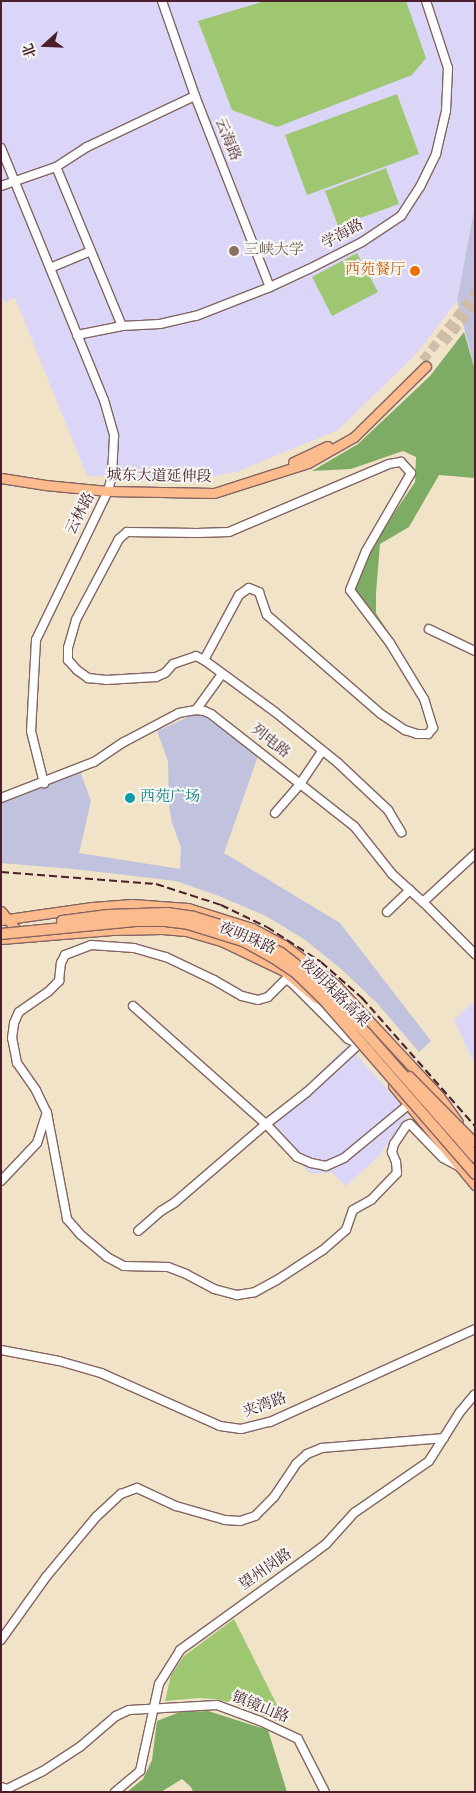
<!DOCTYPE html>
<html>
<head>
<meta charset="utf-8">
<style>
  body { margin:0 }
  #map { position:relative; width:476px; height:1793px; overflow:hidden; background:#f0e3c8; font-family:"Sorts Mill Goudy","Noto Serif SC",serif }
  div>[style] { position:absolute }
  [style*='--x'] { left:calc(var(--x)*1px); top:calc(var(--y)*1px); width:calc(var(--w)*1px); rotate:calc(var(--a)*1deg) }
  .built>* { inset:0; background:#dbd6f7 }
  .industrial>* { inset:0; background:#c1c2dd }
  .green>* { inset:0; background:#9fc772 }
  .forest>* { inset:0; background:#7fac64 }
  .major-tunnel>* { height:9px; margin-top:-4.5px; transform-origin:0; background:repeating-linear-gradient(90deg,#cfbca9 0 9px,transparent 0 13.5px) }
  .roads { filter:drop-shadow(1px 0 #846462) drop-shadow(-1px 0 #846462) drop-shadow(0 1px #846462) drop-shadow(0 -1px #846462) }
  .minor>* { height:8px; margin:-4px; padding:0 4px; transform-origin:4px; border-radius:4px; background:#fff }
  .major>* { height:9px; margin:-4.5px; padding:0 4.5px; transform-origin:4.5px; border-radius:4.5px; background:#fbbb8d }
  .rail>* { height:2px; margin-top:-1px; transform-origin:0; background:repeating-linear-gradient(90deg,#4a1f2b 0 8px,transparent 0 12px) }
  .bridges { filter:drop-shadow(1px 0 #846462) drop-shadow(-1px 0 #846462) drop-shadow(0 1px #846462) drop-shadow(0 -1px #846462) }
  .major-bridge>* { height:9px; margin:-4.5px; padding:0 4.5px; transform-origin:4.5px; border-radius:4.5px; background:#fbbb8d }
  .highway-bridge>* { height:10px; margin:-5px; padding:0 5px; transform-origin:5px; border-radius:5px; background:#fbbb8d }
  .dots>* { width:14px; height:14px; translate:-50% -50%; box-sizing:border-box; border:2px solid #f6f6f2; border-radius:50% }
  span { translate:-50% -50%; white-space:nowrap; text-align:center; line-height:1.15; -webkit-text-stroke:4px #f6f6f2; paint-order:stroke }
  .street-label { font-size:15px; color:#4a1f2b }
  .education-label { font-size:15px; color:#785e54 }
  .left { translate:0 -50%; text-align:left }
  .food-label { font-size:15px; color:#c56008 }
  .right { translate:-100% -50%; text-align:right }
  .culture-label { font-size:15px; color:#0d838f }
  .frame { position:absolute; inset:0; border:2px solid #4a1f2b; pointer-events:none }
  .north { position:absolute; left:20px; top:20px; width:50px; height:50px; -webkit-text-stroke:4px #f6f6f2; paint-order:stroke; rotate:250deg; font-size:14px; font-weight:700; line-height:20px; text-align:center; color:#4a1f2b }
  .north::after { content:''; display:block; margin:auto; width:18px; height:22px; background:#4a1f2b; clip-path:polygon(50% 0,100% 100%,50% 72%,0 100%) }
</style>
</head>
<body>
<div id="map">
  <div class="built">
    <i style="clip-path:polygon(1px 1px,475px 1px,475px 205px,457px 301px,417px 353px,338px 430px,239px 471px,202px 479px,87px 476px,15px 298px,5px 302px,1px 297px)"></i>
    <i style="clip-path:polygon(475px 1000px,475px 1065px,454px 1020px)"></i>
    <i style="clip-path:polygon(348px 1045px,409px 1114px,378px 1157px,346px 1186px,331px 1172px,311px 1174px,259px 1122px,297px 1094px)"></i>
  </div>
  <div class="industrial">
    <i style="clip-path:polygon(475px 205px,475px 370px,457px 301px)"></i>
    <i style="clip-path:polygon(193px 715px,204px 715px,258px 756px,224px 853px,340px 923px,431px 1041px,419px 1052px,377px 1003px,340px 968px,304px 939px,266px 916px,219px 896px,176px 881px,74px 869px,1px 863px,1px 803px,80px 771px,91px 801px,79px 853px,180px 869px,181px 847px,172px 823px,169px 805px,168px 761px,157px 731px)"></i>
  </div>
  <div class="green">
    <i style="clip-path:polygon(265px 1px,406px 1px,426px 58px,412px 75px,277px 127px,232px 110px,198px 21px)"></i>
    <i style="clip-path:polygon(397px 94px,419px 154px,307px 195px,285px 135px)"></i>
    <i style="clip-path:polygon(386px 168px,399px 204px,338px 226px,325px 191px)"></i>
    <i style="clip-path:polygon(357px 253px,378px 292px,332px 316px,312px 277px)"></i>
    <i style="clip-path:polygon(234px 1619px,281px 1713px,279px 1722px,239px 1705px,216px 1699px,198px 1698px,165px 1701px,171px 1675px,184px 1656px)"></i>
  </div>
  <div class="forest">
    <i style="clip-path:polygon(464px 332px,475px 370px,475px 478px,439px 475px,409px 527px,380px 544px,376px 593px,376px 613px,403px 655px,396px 658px,352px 600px,366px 555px,415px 482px,416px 457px,403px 451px,351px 469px,312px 471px,358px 444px,430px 376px)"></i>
    <i style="clip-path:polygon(208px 1711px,268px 1730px,287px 1792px,193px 1792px,191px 1787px,182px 1779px,161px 1792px,127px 1792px,143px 1779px,152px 1760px,157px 1721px,180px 1712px)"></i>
  </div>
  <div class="major-tunnel">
    <i style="--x:444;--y:342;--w:49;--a:-50.8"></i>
    <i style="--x:423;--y:360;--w:85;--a:-52.2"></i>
  </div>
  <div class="roads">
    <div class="minor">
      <i style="--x:162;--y:1;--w:101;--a:70.8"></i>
      <i style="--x:195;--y:96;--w:205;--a:68.6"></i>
      <i style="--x:1;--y:148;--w:272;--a:67.8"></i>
      <i style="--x:104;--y:400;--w:37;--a:74"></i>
      <i style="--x:114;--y:436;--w:40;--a:92.9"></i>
      <i style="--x:112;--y:476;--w:16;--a:105"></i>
      <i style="--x:108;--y:491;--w:165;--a:115.8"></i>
      <i style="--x:36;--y:640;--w:91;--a:93.1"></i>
      <i style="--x:31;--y:731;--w:54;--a:76"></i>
      <i style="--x:1;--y:186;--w:58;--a:-19.1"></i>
      <i style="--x:50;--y:268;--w:44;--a:-22.5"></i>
      <i style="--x:122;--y:326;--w:172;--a:-112.5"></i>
      <i style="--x:56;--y:167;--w:37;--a:-33"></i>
      <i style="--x:87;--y:147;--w:119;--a:-25.3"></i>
      <i style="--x:77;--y:335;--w:46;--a:-11.3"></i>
      <i style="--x:122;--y:326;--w:38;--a:-3"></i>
      <i style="--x:160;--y:324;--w:37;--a:-13"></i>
      <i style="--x:196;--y:316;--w:79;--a:-21.4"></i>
      <i style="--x:270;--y:287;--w:43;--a:-24.8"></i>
      <i style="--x:309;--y:269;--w:59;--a:-27"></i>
      <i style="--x:362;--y:242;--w:47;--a:-33.7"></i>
      <i style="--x:401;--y:216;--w:35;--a:-57"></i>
      <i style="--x:420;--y:187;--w:37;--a:-64"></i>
      <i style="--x:436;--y:154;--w:44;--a:-76.9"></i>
      <i style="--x:446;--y:111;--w:43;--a:-87.3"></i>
      <i style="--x:448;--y:68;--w:71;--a:-108.2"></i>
      <i style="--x:429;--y:629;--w:51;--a:25.6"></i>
      <i style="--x:204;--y:660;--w:74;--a:-61.7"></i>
      <i style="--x:239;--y:595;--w:12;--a:-35"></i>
      <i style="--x:249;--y:588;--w:11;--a:22"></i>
      <i style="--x:259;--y:592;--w:24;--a:71"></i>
      <i style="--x:267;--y:615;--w:151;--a:41"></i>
      <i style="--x:381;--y:714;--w:29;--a:34"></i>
      <i style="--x:405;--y:730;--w:13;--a:18"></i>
      <i style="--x:417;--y:734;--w:11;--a:0"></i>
      <i style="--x:428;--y:734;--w:8;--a:-50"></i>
      <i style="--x:433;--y:728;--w:30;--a:-107"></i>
      <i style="--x:424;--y:699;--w:66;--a:-121.3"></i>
      <i style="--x:390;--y:643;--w:66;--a:-127"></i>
      <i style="--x:350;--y:590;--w:42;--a:-67.7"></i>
      <i style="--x:366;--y:551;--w:90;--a:-60"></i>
      <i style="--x:411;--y:473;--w:15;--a:-132"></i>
      <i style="--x:401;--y:462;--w:12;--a:171"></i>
      <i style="--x:389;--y:464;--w:174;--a:157"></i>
      <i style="--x:229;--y:532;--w:32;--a:178"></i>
      <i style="--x:197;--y:533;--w:70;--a:-179.2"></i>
      <i style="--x:127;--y:532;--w:11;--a:139"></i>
      <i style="--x:119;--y:539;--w:92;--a:118"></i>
      <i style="--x:76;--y:620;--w:29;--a:106"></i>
      <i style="--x:68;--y:648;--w:12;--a:90"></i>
      <i style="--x:68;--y:660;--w:13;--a:48"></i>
      <i style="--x:77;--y:670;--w:14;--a:36"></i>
      <i style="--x:88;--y:678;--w:18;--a:6"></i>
      <i style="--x:106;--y:680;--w:50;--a:-3.4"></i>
      <i style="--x:156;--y:677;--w:10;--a:-24"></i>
      <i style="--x:165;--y:673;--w:12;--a:-48"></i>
      <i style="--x:173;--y:664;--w:24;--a:-19"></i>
      <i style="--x:196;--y:656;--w:9;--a:27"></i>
      <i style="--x:204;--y:660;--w:88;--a:36.2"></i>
      <i style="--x:275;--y:712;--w:81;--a:39"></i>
      <i style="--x:338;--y:763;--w:69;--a:43.2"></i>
      <i style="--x:388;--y:810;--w:26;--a:59"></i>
      <i style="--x:196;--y:710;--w:44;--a:-54.2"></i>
      <i style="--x:1;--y:798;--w:100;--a:-21.2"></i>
      <i style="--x:94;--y:762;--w:36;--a:-34"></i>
      <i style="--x:124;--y:742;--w:62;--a:-27.8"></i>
      <i style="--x:179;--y:713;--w:17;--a:-10"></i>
      <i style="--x:196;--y:710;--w:8;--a:7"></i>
      <i style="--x:204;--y:711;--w:8;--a:23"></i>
      <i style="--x:211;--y:714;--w:182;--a:38.1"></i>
      <i style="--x:354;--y:826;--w:61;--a:51.6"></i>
      <i style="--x:392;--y:874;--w:42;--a:42.1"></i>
      <i style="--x:423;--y:902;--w:74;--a:45"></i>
      <i style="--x:275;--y:813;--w:38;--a:-49"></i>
      <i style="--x:300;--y:784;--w:40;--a:-56"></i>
      <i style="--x:423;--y:902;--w:71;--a:-42.7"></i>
      <i style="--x:387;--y:912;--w:32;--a:-44"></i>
      <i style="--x:133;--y:1006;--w:178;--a:41.6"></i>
      <i style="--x:266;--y:1124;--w:45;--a:46.8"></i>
      <i style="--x:297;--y:1157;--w:15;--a:23"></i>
      <i style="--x:311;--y:1163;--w:15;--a:11"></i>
      <i style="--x:326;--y:1166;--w:20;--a:-24"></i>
      <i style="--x:344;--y:1158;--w:83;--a:-39.6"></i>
      <i style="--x:47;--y:1113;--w:108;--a:79.3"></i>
      <i style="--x:67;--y:1219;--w:21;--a:49"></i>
      <i style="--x:81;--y:1235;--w:34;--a:40"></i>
      <i style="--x:107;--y:1257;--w:19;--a:28"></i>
      <i style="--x:124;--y:1266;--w:44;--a:1.3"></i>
      <i style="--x:168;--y:1267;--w:19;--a:21"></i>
      <i style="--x:186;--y:1274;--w:32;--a:28"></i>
      <i style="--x:214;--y:1289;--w:24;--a:15"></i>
      <i style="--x:237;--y:1295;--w:18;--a:-9"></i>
      <i style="--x:255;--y:1292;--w:25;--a:-29"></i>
      <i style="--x:277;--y:1280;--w:55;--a:-33.1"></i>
      <i style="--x:323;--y:1250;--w:30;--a:-41"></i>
      <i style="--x:346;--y:1230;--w:21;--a:-71"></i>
      <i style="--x:353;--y:1210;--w:21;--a:-29"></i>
      <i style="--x:371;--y:1200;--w:37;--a:-46"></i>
      <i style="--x:397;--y:1173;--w:11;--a:-95"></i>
      <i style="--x:396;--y:1162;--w:11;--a:-112"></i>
      <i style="--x:392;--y:1152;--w:8;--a:-76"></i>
      <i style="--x:394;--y:1144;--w:22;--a:-56"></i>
      <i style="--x:406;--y:1126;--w:4;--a:-27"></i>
      <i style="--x:410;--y:1124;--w:47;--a:45.9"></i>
      <i style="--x:443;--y:1158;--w:17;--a:28"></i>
      <i style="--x:1;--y:1181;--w:52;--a:-46.5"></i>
      <i style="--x:37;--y:1143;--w:32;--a:-72"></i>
      <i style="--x:47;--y:1113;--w:25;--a:-116"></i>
      <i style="--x:36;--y:1090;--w:33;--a:-125"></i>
      <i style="--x:17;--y:1063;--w:25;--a:-101"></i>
      <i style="--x:12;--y:1038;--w:15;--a:-82"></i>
      <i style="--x:14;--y:1023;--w:12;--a:-66"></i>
      <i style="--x:19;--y:1012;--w:35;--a:-35"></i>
      <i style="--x:48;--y:992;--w:16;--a:-45"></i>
      <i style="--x:59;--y:981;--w:18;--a:-84"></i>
      <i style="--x:61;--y:963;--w:9;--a:-63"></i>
      <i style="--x:65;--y:955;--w:28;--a:-21"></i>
      <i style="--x:91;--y:945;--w:43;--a:4"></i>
      <i style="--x:134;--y:948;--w:33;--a:16"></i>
      <i style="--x:166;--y:957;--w:53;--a:25.6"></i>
      <i style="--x:214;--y:980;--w:32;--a:30"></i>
      <i style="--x:242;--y:996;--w:16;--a:14"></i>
      <i style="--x:258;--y:1000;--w:10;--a:-17"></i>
      <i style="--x:268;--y:997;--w:25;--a:-45"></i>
      <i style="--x:286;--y:979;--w:7;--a:34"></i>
      <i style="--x:292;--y:983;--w:79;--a:45"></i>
      <i style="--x:348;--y:1039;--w:12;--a:24"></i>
      <i style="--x:359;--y:1044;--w:71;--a:137.3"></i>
      <i style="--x:307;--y:1092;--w:52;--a:142"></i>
      <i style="--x:266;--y:1124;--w:121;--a:139.3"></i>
      <i style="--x:174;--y:1203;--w:15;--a:148"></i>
      <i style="--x:161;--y:1211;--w:30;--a:139"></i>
      <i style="--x:1;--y:1350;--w:59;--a:10.7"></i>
      <i style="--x:59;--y:1361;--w:44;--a:15.9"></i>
      <i style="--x:101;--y:1373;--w:130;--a:24"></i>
      <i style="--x:220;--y:1426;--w:21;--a:8"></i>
      <i style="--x:241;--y:1429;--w:30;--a:-14"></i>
      <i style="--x:270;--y:1422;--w:225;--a:-24.4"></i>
      <i style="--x:1;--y:1640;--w:77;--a:-54.5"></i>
      <i style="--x:46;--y:1577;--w:78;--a:-50.2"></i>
      <i style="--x:96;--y:1517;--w:34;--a:-43"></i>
      <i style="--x:121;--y:1494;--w:17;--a:-21"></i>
      <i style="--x:137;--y:1488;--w:43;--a:24.8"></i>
      <i style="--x:176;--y:1506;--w:51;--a:15.9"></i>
      <i style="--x:225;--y:1520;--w:15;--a:4"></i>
      <i style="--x:240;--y:1521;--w:16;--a:-18"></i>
      <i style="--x:255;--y:1516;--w:27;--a:-45"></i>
      <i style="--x:274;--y:1497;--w:40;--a:-56"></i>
      <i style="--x:296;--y:1464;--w:15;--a:-42"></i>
      <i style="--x:307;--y:1454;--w:16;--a:-22"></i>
      <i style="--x:322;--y:1448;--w:122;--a:-4.7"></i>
      <i style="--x:1;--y:1787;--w:6;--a:18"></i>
      <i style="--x:7;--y:1789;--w:40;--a:-26.6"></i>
      <i style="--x:43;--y:1771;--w:45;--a:-33.3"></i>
      <i style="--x:81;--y:1746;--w:46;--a:-40.6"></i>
      <i style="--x:116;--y:1716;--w:14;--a:-25"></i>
      <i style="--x:129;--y:1710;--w:88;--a:-3.3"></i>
      <i style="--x:217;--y:1705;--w:46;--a:20.4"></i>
      <i style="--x:260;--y:1721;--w:42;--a:25.3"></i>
      <i style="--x:298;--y:1739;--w:59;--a:63"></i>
      <i style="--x:115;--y:1792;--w:33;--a:-40"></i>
      <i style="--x:140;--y:1771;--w:89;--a:-77.7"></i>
      <i style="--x:159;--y:1684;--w:40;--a:-58"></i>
      <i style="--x:180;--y:1650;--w:160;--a:-35.9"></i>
      <i style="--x:310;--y:1556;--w:20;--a:-37"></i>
      <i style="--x:326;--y:1544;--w:42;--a:-47.9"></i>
      <i style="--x:354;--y:1513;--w:91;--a:-34.7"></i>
      <i style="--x:429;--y:1461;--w:58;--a:-57.7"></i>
      <i style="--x:460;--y:1412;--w:23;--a:-50"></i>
    </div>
    <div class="major">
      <i style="--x:293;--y:462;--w:38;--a:-25"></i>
      <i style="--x:1;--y:478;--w:45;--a:9"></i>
      <i style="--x:45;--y:485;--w:63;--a:5.4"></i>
      <i style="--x:108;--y:491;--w:106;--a:1.1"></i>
      <i style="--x:214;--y:493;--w:99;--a:-17.7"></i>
      <i style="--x:308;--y:463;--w:53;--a:-29.5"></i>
      <i style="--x:354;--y:437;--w:101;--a:-44.6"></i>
      <i style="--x:1;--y:911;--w:32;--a:51"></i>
      <i style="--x:1;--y:920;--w:92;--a:-8.1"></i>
      <i style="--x:92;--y:907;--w:40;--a:-4.3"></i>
      <i style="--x:132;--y:904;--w:56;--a:4.1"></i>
      <i style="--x:188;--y:908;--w:67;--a:17.4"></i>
      <i style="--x:252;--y:928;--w:36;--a:28"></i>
      <i style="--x:284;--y:945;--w:66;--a:37.6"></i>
      <i style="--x:336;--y:985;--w:151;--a:47.1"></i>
      <i style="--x:439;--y:1096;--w:32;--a:54"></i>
      <i style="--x:1;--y:939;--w:111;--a:-4.6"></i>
      <i style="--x:112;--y:930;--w:50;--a:-1.1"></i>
      <i style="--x:162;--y:929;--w:24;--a:5"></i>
      <i style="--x:186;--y:931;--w:36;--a:16"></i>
      <i style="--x:221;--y:941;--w:70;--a:25.5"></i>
      <i style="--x:284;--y:971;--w:43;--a:40.3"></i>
      <i style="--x:393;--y:1086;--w:129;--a:50.4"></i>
    </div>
  </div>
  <div class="rail">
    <i style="--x:1;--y:872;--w:155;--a:4.4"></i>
    <i style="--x:156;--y:884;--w:68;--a:17.9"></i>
    <i style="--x:221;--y:905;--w:51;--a:25.6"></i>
    <i style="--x:267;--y:927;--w:64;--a:32.9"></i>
    <i style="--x:321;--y:962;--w:55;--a:41.3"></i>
    <i style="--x:362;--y:998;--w:171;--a:48.6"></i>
  </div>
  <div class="bridges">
    <div class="major-bridge">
      <i style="--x:409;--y:1076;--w:94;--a:45.4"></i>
    </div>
    <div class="highway-bridge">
      <i style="--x:62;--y:921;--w:46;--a:-7.4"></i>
      <i style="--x:108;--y:915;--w:59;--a:-1.9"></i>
      <i style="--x:167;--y:913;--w:27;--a:8"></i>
      <i style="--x:194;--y:917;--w:34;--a:17"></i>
      <i style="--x:227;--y:927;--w:24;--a:22"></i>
      <i style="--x:249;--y:936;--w:36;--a:28"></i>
      <i style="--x:281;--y:953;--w:47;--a:38.1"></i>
      <i style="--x:318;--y:982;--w:71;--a:46.7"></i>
      <i style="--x:367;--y:1034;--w:164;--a:48.7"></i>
      <i style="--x:1;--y:934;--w:135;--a:-5.5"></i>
      <i style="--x:135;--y:921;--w:30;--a:0"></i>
      <i style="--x:165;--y:921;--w:23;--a:7"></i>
      <i style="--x:188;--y:924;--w:58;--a:17.2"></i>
      <i style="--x:243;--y:941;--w:35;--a:29"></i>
      <i style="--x:274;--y:958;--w:27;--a:34"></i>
      <i style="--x:296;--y:973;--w:37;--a:44"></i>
      <i style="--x:323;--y:999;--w:232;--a:49"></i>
    </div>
  </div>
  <div class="dots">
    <i style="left:234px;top:251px;background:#8d6e63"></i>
    <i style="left:415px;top:271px;background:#e8710a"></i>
    <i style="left:130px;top:798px;background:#0f9aa8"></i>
  </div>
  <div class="street-label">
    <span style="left:227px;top:140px;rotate:68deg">云海路</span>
    <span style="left:343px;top:235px;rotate:-29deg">学海路</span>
    <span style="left:159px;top:477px;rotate:1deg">城东大道延伸段</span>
    <span style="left:81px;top:514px;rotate:-63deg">云林路</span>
    <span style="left:270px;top:742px;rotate:38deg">列电路</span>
    <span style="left:247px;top:939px;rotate:23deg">夜明珠路</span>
    <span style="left:334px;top:993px;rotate:45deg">夜明珠路高架</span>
    <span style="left:265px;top:1406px;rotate:-20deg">夹湾路</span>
    <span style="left:266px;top:1570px;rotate:-35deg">望州岗路</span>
    <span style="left:260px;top:1708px;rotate:22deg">镇镜山路</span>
  </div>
  <div class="education-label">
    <span class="left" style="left:244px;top:251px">三峡大学</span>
  </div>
  <div class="food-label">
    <span class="right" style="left:405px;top:271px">西苑餐厅</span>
  </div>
  <div class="culture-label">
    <span class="left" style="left:140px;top:798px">西苑广场</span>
  </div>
  <div class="frame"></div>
  <div class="north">北</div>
</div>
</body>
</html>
